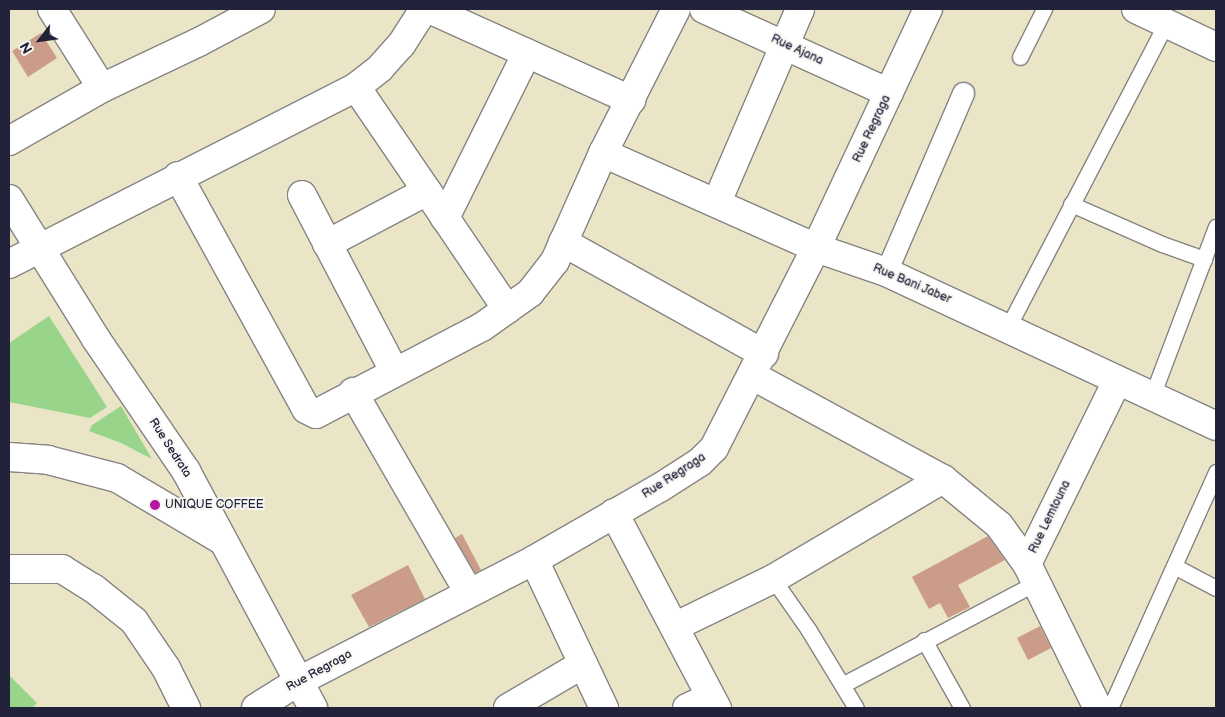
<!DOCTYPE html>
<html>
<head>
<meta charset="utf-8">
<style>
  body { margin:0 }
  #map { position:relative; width:1225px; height:717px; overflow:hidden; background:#ebe5c8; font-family:"Balsamiq Sans",sans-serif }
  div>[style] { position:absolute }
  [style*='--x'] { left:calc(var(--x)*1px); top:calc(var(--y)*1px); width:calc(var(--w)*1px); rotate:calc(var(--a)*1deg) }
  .green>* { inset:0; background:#98d58a }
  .building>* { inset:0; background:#cb9c88 }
  .roads { filter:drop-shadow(1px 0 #868482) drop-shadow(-1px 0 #868482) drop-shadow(0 1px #868482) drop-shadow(0 -1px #868482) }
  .service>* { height:15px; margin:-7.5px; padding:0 7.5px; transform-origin:7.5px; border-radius:7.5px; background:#fff }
  .pedestrian>* { height:21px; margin:-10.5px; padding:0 10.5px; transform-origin:10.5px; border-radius:10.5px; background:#fff }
  .minor>* { height:28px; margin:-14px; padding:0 14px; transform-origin:14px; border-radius:14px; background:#fff }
  .tertiary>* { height:28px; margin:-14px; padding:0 14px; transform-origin:14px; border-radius:14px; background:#fff }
  .dots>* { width:14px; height:14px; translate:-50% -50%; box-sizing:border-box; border:2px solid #f6f6f2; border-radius:50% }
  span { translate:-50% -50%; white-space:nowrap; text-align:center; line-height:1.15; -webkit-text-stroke:4px #f6f6f2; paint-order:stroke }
  .street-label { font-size:12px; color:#22223b }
  .poi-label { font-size:12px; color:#22223b }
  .left { translate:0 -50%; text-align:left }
  .frame { position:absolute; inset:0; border:10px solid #22223b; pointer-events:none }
  .north { position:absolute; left:15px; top:15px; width:50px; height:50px; -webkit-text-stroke:4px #f6f6f2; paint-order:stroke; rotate:240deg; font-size:14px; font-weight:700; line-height:20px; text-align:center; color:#22223b }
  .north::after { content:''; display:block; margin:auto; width:18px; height:22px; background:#22223b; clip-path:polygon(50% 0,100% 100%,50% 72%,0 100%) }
</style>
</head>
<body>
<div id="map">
  <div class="green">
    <i style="clip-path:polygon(49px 316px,107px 407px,90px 418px,9px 402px,9px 343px)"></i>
    <i style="clip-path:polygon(121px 406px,152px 459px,121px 443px,89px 431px,92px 425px)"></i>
    <i style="clip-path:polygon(9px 675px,37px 703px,32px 708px,9px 708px)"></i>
  </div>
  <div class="building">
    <i style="clip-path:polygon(41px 33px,57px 58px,28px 77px,12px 51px)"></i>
    <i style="clip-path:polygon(462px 534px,481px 570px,475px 573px,455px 538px)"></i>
    <i style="clip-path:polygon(988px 536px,1005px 560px,958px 585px,970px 607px,948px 618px,940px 603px,929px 609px,912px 577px)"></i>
    <i style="clip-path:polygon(408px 565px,425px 599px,369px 627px,351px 595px)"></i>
    <i style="clip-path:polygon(1040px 626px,1051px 648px,1028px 660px,1017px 638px)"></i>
  </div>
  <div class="roads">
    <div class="service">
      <i style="--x:1020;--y:57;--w:54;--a:-63.4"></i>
      <i style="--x:1071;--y:204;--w:99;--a:23.7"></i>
      <i style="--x:1162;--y:244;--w:45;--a:19.7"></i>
      <i style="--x:1008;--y:327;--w:343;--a:-62.5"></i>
      <i style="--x:1152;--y:396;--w:181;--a:-69.3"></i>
      <i style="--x:1174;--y:566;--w:47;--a:27.6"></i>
      <i style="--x:773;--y:579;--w:61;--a:55"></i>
      <i style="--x:808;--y:629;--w:92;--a:58.7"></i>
      <i style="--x:924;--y:640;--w:78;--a:60.8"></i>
      <i style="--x:842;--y:685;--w:221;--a:-27.8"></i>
      <i style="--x:1110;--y:708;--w:259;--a:-65.8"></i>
    </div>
    <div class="pedestrian">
      <i style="--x:886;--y:272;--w:195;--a:-66.7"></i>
    </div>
    <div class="minor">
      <i style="--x:52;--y:9;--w:93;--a:57.7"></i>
      <i style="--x:429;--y:9;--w:222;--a:24.3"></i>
      <i style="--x:704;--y:9;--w:203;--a:24.4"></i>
      <i style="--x:1136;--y:9;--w:89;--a:25.4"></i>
      <i style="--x:356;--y:87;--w:126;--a:55.7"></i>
      <i style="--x:9;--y:141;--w:107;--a:-29.7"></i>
      <i style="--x:102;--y:88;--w:107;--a:-25.4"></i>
      <i style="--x:199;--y:42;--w:70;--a:-28"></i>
      <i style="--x:603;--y:153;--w:233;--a:24"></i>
      <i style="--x:816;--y:248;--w:74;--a:18.9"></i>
      <i style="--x:886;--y:272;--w:364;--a:25"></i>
      <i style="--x:178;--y:176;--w:266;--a:61.2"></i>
      <i style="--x:306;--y:409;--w:11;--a:27"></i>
      <i style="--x:316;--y:414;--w:187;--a:-27.7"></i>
      <i style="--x:482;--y:327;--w:59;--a:-35.3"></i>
      <i style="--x:530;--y:293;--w:41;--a:-52"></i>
      <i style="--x:555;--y:261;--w:118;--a:-66"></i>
      <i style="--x:603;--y:153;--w:161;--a:-63.1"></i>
      <i style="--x:302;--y:195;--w:199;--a:62.4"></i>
      <i style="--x:717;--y:202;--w:210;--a:-66.7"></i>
      <i style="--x:445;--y:218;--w:184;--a:-63.6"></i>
      <i style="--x:563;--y:242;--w:230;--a:29.1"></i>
      <i style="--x:327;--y:244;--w:113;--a:-27.9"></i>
      <i style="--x:427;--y:191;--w:143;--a:55.9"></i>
      <i style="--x:9;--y:264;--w:390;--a:-27"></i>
      <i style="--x:356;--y:87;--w:31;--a:-38"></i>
      <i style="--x:380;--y:68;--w:31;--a:-48"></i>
      <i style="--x:401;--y:45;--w:43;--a:-57.4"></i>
      <i style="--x:753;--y:376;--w:216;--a:28.5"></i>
      <i style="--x:943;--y:479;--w:72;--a:39.4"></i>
      <i style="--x:999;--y:525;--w:48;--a:54.3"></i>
      <i style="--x:1027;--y:564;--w:161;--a:63.8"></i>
      <i style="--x:353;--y:392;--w:230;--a:60"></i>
      <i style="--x:614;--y:513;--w:221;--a:62.2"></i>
      <i style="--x:534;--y:560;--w:164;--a:64.7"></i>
      <i style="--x:1027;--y:564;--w:204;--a:-63.8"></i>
      <i style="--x:9;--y:569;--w:53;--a:0"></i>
      <i style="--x:62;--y:569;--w:36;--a:32"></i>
      <i style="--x:93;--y:588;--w:53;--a:38.8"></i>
      <i style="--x:134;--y:621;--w:57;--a:55.8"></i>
      <i style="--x:166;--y:668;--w:45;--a:63.4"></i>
      <i style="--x:676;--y:626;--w:108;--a:-25.9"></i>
      <i style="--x:773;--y:579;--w:197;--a:-30.5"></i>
      <i style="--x:256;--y:708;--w:51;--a:-32.1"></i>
      <i style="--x:299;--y:681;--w:264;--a:-27.2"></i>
      <i style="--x:534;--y:560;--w:146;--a:-29.9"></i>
      <i style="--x:661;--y:487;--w:46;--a:-32.7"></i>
      <i style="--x:700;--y:462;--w:20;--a:-45"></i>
      <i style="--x:714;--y:448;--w:225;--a:-63"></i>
      <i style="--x:816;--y:248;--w:264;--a:-64.9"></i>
      <i style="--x:508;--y:708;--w:87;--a:-30.4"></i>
      <i style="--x:687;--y:708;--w:26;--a:-25"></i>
    </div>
    <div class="tertiary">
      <i style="--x:9;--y:199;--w:165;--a:58.1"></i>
      <i style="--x:96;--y:339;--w:160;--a:55.7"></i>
      <i style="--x:186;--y:471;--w:269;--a:61.8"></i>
      <i style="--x:9;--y:457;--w:39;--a:4"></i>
      <i style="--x:48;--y:460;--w:71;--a:14.6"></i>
      <i style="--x:117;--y:478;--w:122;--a:30.6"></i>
    </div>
  </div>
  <div class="dots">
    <i style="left:155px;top:505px;background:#b5179e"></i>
  </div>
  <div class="street-label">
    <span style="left:797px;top:50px;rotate:25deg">Rue Ajana</span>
    <span style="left:872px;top:129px;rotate:-65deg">Rue Regraga</span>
    <span style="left:912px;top:284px;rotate:23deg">Rue Bani Jaber</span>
    <span style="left:170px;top:448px;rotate:57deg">Rue Sedrata</span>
    <span style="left:674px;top:476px;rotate:-33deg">Rue Regraga</span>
    <span style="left:1050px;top:517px;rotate:-64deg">Rue Lemtouna</span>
    <span style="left:319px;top:671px;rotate:-29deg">Rue Regraga</span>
  </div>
  <div class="poi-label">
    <span class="left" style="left:165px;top:505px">UNIQUE COFFEE</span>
  </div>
  <div class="frame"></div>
  <div class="north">N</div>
</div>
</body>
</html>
